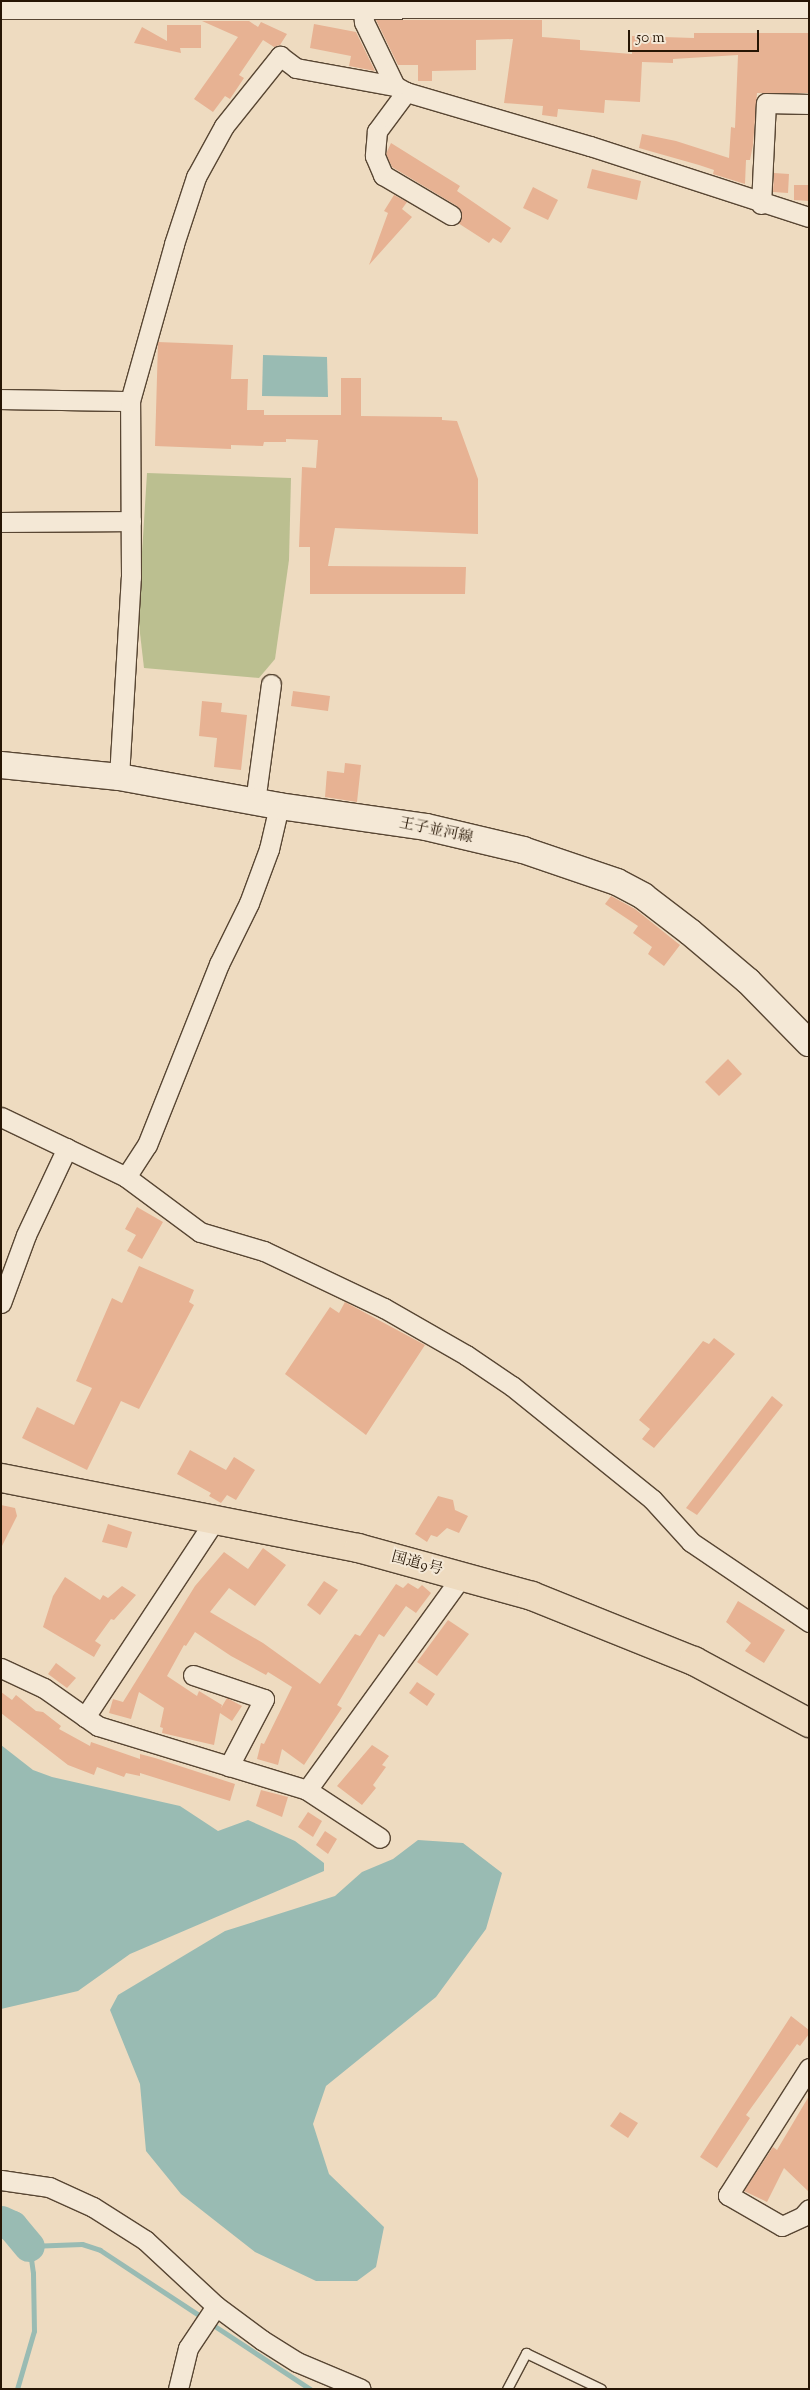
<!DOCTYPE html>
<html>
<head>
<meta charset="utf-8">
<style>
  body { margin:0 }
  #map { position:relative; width:810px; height:2390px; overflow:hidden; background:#eedbc0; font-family:"Sorts Mill Goudy","Noto Serif JP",serif }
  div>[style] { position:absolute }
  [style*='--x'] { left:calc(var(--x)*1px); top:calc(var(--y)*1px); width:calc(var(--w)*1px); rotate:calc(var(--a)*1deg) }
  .green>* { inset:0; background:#bbbf90 }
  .water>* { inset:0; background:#99bbb3 }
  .stream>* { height:5px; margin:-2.5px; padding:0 2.5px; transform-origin:2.5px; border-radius:2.5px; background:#99bbb3 }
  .river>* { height:31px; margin:-15.5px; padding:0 15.5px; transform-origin:15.5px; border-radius:15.5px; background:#99bbb3 }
  .building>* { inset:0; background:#e7b293 }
  .roads { filter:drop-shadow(1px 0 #584633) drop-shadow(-1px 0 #584633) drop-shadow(0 1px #584633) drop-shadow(0 -1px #584633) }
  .service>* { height:9px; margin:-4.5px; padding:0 4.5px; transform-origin:4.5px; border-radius:4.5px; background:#f4e8d6 }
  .minor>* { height:19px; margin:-9.5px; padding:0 9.5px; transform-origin:9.5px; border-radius:9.5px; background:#f4e8d6 }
  .secondary>* { height:26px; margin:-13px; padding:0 13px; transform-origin:13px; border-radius:13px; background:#f4e8d6 }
  .trunk>* { height:28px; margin:-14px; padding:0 14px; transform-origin:14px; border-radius:14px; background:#eedbc0 }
  span { translate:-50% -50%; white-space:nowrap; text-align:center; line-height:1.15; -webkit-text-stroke:4px #f4e8d6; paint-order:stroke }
  .street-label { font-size:15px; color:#261504 }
  .frame { position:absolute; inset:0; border:2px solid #261504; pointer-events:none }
  .scale { position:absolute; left:628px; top:30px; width:131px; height:22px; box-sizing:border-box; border:2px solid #261504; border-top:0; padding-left:6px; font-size:15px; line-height:18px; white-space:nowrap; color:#261504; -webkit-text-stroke:4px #f4e8d6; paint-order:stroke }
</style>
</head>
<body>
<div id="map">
  <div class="green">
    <i style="clip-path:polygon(147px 473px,291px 478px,289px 560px,275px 659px,259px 678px,144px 668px,138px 616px)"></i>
  </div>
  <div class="water">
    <i style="clip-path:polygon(263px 355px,327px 357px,328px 397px,262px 396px)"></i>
    <i style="clip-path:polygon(1px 1745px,33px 1770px,52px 1777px,180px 1806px,218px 1831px,248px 1820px,295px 1841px,324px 1863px,324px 1871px,130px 1954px,78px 1991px,1px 2009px)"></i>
    <i style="clip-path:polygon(418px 1840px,463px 1843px,502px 1873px,486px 1929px,436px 1997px,326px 2086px,313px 2124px,329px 2174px,384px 2227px,376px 2267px,357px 2281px,316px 2281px,255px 2252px,181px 2194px,146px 2151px,140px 2084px,110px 2010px,118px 1995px,225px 1931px,335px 1896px,362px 1872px,393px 1859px)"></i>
  </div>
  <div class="stream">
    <i style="--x:210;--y:2323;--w:120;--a:33.4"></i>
    <i style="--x:17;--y:2389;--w:60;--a:-73.7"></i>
    <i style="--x:34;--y:2331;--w:58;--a:-91"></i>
    <i style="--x:33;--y:2273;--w:27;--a:-98"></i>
    <i style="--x:29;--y:2246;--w:53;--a:-2.2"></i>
    <i style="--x:82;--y:2244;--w:19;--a:18"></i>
    <i style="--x:100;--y:2250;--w:123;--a:33.4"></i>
  </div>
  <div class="river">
    <i style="--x:1;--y:2221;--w:12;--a:24"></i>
    <i style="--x:12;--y:2226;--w:26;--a:50"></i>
  </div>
  <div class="building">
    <i style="clip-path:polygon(376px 20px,542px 20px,542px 37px,580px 40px,580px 50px,632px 54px,632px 36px,694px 38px,694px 33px,809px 33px,809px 93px,757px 93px,753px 145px,750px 160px,746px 160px,745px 184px,713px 174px,714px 170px,699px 165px,639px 148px,642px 134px,676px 141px,729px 158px,731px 127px,735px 128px,738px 55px,673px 59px,673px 63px,642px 62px,640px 102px,605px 100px,604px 113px,558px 109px,557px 117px,542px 115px,543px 106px,504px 103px,513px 39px,476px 40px,476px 70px,432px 71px,432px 81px,418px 81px,418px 65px,398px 65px)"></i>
    <i style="clip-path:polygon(202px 21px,249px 21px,258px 27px,261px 22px,287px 34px,280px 45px,274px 47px,263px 40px,239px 75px,244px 78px,230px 99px,225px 96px,213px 112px,194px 99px,238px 37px)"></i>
    <i style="clip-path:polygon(314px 24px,356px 32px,375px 71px,349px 66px,351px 56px,310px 48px)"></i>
    <i style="clip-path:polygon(167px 25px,201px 25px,201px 48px,180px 48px,181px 53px,134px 43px,142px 27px,167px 41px)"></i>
    <i style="clip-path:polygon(391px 143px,460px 186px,457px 191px,511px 228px,501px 243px,493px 238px,489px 243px,458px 223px,462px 215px,457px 206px,392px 167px,386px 154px)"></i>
    <i style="clip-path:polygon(592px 169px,641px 181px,637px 200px,587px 188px)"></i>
    <i style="clip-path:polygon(774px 173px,789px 174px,788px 193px,773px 192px)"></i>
    <i style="clip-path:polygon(794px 185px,809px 185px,809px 201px,794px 200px)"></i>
    <i style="clip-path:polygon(533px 187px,558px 200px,548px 220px,523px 208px)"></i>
    <i style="clip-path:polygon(394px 195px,407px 202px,402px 209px,412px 217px,369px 265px,388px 213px,384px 211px)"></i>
    <i style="clip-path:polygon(158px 342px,233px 345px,231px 379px,248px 379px,247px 410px,264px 410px,264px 415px,341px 415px,341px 378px,361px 378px,361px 416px,442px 417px,442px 420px,457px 421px,478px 479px,478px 534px,335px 528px,328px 566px,466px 567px,465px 594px,310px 594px,310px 547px,299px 547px,302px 467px,316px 468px,318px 440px,286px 439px,286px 442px,264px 442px,263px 446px,231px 445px,231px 449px,155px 446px)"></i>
    <i style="clip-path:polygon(293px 691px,330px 696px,328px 711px,291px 706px)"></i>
    <i style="clip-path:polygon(202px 701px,222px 703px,221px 712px,247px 715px,241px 770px,214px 767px,217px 738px,199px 736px)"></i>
    <i style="clip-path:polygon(345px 763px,361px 765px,357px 802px,325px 797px,327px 771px,344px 773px)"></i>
    <i style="clip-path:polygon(611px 896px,635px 909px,680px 945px,664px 966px,648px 954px,652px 947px,633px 933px,638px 926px,605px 904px)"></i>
    <i style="clip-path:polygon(728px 1059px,742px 1074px,719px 1096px,705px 1082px)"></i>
    <i style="clip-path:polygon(137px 1207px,163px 1222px,142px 1259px,127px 1251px,136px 1235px,125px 1229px)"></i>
    <i style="clip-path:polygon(139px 1266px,194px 1290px,189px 1302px,194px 1305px,139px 1409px,121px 1401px,87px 1470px,22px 1438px,37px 1407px,74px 1425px,92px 1388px,76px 1381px,112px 1298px,122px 1303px)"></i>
    <i style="clip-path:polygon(345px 1302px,425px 1345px,366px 1435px,285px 1374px,330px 1307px,339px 1313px)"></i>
    <i style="clip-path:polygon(714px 1338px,735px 1354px,654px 1448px,642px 1439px,650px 1429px,639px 1420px,703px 1341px,709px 1344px)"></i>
    <i style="clip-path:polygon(772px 1396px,783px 1405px,697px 1515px,686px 1508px)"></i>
    <i style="clip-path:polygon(190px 1450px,226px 1470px,234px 1457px,255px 1470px,236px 1500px,227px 1495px,221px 1503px,209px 1496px,211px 1493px,177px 1474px)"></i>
    <i style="clip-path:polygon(438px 1496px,453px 1500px,455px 1510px,468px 1516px,459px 1533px,447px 1528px,437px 1537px,431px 1535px,427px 1542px,415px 1534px)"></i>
    <i style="clip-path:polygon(1px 1505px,15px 1508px,17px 1516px,1px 1548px)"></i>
    <i style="clip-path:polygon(108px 1524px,132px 1532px,127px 1548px,102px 1542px)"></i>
    <i style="clip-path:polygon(263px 1548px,286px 1565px,255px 1606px,229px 1588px,210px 1612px,263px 1643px,320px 1684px,355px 1634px,360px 1636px,396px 1584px,403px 1588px,408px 1583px,418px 1589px,422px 1585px,431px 1593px,416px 1613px,406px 1606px,384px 1637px,379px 1634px,337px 1705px,342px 1708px,304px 1765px,282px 1749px,278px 1765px,257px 1759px,261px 1743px,264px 1744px,292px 1687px,268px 1672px,266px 1675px,231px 1656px,195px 1632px,186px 1646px,184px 1645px,167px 1676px,197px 1696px,199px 1691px,222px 1705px,221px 1708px,227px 1698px,242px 1706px,232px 1721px,220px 1713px,214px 1745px,162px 1733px,163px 1728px,160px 1727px,164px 1708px,139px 1692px,131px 1719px,109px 1713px,113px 1699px,123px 1702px,195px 1586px,224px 1552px,248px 1569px)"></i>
    <i style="clip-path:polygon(65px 1577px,100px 1600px,103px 1595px,108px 1598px,122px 1586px,136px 1595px,114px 1620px,111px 1619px,95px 1641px,101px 1645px,94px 1657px,43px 1627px,53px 1596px)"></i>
    <i style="clip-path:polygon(324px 1581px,338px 1590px,320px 1615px,307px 1605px)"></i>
    <i style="clip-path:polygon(738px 1601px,785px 1630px,764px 1663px,745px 1651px,751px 1643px,726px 1622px)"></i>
    <i style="clip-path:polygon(448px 1620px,469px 1634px,437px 1676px,417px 1662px)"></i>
    <i style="clip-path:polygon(56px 1663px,76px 1678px,67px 1688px,48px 1674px)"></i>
    <i style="clip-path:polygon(417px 1682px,435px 1694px,427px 1706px,409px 1693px)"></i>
    <i style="clip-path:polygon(1px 1692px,12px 1700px,16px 1695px,36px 1711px,43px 1712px,61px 1726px,59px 1729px,90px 1746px,91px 1742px,140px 1759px,140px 1754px,155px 1758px,235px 1784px,230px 1801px,140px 1773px,140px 1776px,126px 1773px,124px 1777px,97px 1767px,94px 1775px,68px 1765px,1px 1713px)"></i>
    <i style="clip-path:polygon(372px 1745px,389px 1756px,382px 1765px,386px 1767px,373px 1785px,376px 1788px,362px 1805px,337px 1786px)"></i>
    <i style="clip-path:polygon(261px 1790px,288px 1797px,282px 1817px,256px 1806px)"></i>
    <i style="clip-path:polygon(308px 1812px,322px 1821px,313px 1837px,298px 1827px)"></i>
    <i style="clip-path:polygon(325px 1831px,337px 1839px,328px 1854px,316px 1845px)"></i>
    <i style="clip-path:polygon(791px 2016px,809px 2030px,809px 2034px,800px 2046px,797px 2044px,746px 2115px,750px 2118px,717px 2168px,700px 2157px)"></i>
    <i style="clip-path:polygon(809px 2096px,809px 2192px,784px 2168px,767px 2202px,744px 2191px,773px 2147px,777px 2150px)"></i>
    <i style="clip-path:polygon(620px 2112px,638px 2123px,628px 2138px,610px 2126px)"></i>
  </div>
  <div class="roads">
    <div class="service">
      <i style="--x:507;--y:2389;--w:41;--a:-62.2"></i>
      <i style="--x:526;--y:2353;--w:83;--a:25.6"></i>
    </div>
    <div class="minor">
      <i style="--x:1;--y:9;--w:808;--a:-0.07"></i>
      <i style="--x:363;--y:11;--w:11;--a:85"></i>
      <i style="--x:364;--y:22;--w:71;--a:64.2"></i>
      <i style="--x:395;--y:86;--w:13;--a:29"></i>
      <i style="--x:406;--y:92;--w:192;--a:16.4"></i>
      <i style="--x:590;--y:146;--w:230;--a:18"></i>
      <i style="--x:406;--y:92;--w:49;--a:126.6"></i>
      <i style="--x:377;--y:131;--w:25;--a:95"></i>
      <i style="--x:375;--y:156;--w:21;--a:67"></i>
      <i style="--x:383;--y:175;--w:79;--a:30.5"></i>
      <i style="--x:761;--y:204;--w:101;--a:-87.2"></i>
      <i style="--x:766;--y:103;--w:43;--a:1.3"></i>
      <i style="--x:1;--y:399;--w:129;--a:0.9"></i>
      <i style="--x:1;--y:522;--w:130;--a:-0.4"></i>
      <i style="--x:119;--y:777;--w:200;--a:-86.6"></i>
      <i style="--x:131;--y:577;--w:176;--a:-90.3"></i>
      <i style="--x:130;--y:401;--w:163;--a:-74.3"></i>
      <i style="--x:174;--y:244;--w:71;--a:-71.8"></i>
      <i style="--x:196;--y:177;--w:58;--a:-61.2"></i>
      <i style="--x:224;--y:126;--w:90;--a:-51.3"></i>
      <i style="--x:280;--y:56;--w:20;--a:37"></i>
      <i style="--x:296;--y:68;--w:101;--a:10.3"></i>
      <i style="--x:255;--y:802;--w:119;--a:-82.3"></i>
      <i style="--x:1;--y:1117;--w:139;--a:25.6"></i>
      <i style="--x:126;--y:1177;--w:92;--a:36.6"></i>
      <i style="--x:200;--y:1232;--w:67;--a:16.5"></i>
      <i style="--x:264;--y:1251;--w:133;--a:25.4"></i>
      <i style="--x:384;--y:1308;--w:95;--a:29.8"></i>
      <i style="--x:466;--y:1355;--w:55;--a:34"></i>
      <i style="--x:512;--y:1386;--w:180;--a:38.9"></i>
      <i style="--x:652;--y:1499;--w:58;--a:47.8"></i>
      <i style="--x:691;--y:1542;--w:143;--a:34.1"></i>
      <i style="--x:126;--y:1177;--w:38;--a:-57"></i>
      <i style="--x:147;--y:1145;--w:195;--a:-68.3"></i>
      <i style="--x:219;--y:964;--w:68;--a:-63.8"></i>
      <i style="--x:249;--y:903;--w:58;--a:-69.7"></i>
      <i style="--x:269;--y:849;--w:44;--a:-76.9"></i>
      <i style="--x:1;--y:1303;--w:72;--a:-69.8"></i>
      <i style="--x:26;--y:1235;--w:96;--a:-64.8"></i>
      <i style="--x:1;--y:1668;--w:47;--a:24.9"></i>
      <i style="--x:44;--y:1688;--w:66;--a:35.1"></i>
      <i style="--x:98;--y:1726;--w:219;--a:17"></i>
      <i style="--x:307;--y:1790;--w:87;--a:33.3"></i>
      <i style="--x:193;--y:1675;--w:75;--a:18.7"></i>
      <i style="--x:264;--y:1699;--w:76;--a:117.6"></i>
      <i style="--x:85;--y:1717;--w:236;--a:-56.6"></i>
      <i style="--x:307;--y:1790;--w:264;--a:-54.1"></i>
      <i style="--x:809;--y:2068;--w:151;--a:122.5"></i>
      <i style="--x:728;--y:2195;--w:62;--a:29.9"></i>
      <i style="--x:782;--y:2226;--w:23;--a:-25"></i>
      <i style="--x:803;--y:2216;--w:9;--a:-49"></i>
      <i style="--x:1;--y:2180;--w:49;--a:8.3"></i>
      <i style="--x:49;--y:2187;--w:48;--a:24.4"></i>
      <i style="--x:93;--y:2207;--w:62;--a:32.4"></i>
      <i style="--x:145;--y:2240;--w:97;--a:42.9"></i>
      <i style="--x:216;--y:2306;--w:57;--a:36.5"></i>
      <i style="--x:262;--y:2340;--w:41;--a:32.2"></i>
      <i style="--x:297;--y:2362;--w:69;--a:22.9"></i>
      <i style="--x:178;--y:2389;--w:42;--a:-76.3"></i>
      <i style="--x:188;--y:2348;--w:50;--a:-56.3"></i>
    </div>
    <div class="secondary">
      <i style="--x:1;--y:765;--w:119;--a:5.8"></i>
      <i style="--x:119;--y:777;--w:163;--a:10.3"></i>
      <i style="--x:279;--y:806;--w:148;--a:8.1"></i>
      <i style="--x:426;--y:827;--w:100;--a:13.3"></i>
      <i style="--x:523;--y:850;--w:99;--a:18.8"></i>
      <i style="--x:617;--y:882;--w:30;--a:28"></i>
      <i style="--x:643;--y:896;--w:59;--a:37.5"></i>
      <i style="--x:690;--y:932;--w:76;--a:40.2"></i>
      <i style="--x:748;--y:981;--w:87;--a:45.5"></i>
    </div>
    <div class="trunk">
      <i style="--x:1;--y:1478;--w:364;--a:11.1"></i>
      <i style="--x:358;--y:1548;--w:180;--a:15.4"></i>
      <i style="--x:532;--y:1596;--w:175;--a:21.9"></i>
      <i style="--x:694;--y:1661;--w:131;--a:28.3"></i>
    </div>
  </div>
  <div class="street-label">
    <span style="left:436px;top:831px;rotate:12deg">王子並河線</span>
    <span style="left:417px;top:1564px;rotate:15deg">国道9号</span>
  </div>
  <div class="frame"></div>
  <div class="scale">50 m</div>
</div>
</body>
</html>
